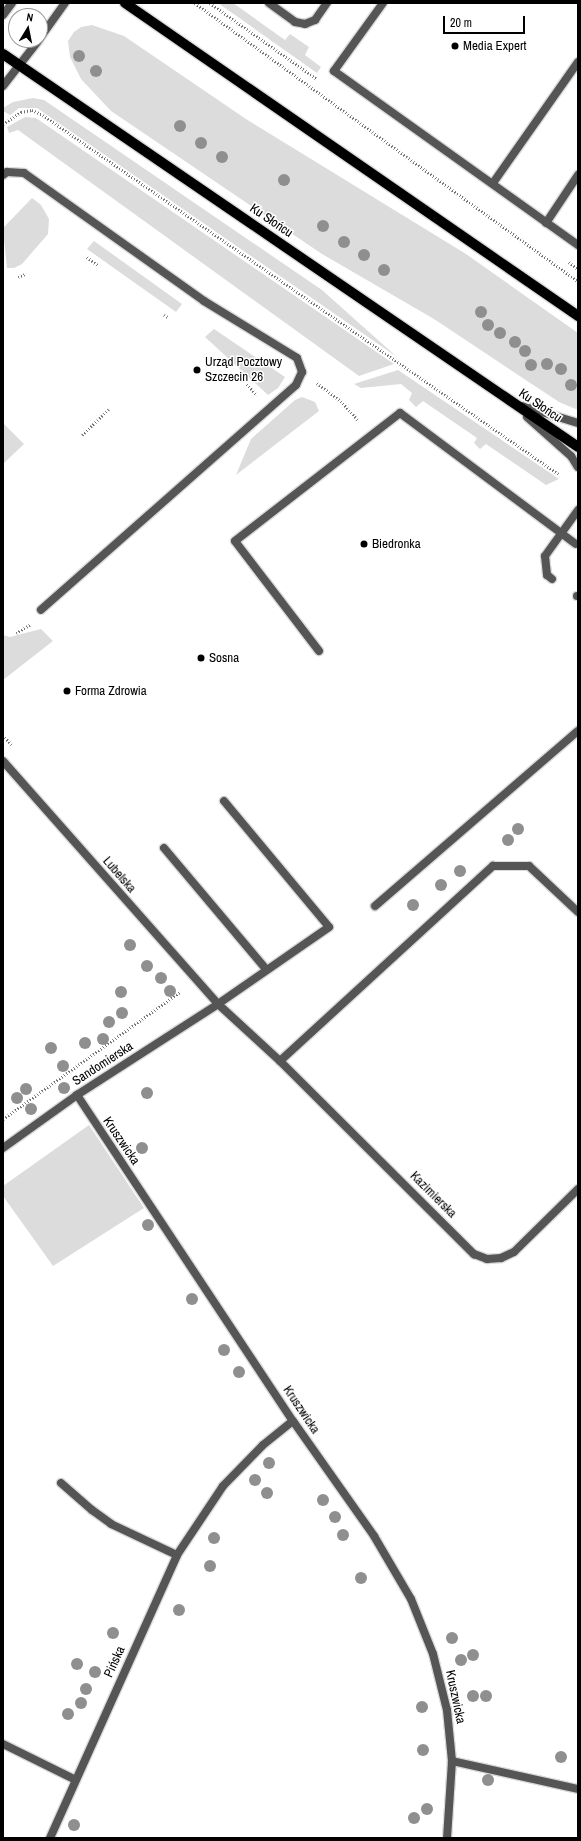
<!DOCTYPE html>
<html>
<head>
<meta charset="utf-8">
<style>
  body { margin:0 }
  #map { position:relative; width:581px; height:1841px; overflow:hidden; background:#fff; font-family:"Archivo Narrow",sans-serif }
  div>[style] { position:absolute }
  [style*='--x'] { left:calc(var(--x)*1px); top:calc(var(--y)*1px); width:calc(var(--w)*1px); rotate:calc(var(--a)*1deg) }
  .green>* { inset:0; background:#dcdcdc }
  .path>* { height:2.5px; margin-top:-1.25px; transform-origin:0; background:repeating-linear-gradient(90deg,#777 0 1px,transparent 0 3px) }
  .roads { filter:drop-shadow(1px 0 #dbdbdb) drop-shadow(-1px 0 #dbdbdb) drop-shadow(0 1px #dbdbdb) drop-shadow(0 -1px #dbdbdb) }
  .lane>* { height:8px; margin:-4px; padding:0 4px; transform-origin:4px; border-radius:4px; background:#555 }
  .street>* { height:8px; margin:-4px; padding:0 4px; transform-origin:4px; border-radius:4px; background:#555 }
  .primary>* { height:10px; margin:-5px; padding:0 5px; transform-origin:5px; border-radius:5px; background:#000 }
  .trees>* { width:12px; height:12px; margin:-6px; border-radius:50%; background:#8f8f8f }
  .dots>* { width:11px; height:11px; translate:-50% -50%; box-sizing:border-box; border:2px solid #fff; border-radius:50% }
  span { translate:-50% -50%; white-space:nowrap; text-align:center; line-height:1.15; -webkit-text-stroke:3px #fff; paint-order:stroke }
  .poi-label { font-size:13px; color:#000 }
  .left { translate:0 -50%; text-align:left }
  .street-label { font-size:13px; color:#000 }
  .frame { position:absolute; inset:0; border:4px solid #000; pointer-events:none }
  .north { position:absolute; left:8px; top:8px; width:40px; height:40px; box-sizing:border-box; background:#fff; border:1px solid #999; border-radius:50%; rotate:10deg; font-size:11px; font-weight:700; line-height:16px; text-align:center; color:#000 }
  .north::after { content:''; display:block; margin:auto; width:14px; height:18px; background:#000; clip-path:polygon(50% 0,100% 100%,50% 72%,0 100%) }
  .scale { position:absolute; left:443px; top:16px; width:82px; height:18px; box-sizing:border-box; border:2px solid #000; border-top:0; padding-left:5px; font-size:12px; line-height:14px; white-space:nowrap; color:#000; -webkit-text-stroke:3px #fff; paint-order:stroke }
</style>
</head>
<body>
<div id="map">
  <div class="green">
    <i style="clip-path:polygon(218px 3px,233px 3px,285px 40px,290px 34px,309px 47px,305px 55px,321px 67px,317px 73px)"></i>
    <i style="clip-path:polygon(92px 25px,124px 36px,246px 119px,466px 254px,578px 333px,578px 410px,559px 402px,434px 319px,322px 254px,111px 111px,81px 79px,70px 57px,68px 41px,74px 32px,81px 27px)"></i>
    <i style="clip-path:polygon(33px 98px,44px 100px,322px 290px,397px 357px,37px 108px,19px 108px,10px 115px,3px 111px,3px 108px,13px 102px)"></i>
    <i style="clip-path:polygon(25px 117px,36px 118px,394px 364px,359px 376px,18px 130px,9px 133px,7px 127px)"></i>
    <i style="clip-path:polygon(32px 198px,41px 205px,49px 219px,48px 234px,22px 264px,14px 268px,7px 268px,3px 228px)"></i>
    <i style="clip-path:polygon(94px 241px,182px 304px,176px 312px,87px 249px)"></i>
    <i style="clip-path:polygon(214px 329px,285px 377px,278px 388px,268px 395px,205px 337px)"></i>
    <i style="clip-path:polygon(398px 370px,559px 479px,546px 485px,486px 444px,480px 449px,474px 443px,477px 438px,423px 401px,416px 407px,409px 400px,412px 393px,401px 384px,361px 388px,354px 384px)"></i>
    <i style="clip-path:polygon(302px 397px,315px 402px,319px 411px,236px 475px,251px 439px,295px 400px)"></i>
    <i style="clip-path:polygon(3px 423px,24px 444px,3px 464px)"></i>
    <i style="clip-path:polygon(41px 629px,53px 641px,3px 680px,3px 635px,10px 637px)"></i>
    <i style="clip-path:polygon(89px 1125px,144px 1208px,53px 1266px,3px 1196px,3px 1186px)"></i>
  </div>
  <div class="path">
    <i style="--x:195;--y:3;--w:473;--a:36"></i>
    <i style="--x:210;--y:3;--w:131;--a:35.4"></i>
    <i style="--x:3;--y:124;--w:22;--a:-34"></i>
    <i style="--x:21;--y:112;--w:11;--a:-10"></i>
    <i style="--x:32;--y:110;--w:12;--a:24"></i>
    <i style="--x:43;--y:115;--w:630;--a:34.85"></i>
    <i style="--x:87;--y:257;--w:15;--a:37"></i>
    <i style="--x:569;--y:262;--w:11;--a:38"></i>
    <i style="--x:18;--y:277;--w:8;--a:-23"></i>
    <i style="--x:164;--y:315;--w:4;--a:27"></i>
    <i style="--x:317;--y:383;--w:30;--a:37"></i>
    <i style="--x:341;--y:401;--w:27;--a:48"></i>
    <i style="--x:247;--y:384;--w:15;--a:48"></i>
    <i style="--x:82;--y:435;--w:37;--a:-44"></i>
    <i style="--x:16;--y:633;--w:17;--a:-31"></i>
    <i style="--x:3;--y:735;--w:13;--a:48"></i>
    <i style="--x:3;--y:1119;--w:219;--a:-35.7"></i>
  </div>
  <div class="roads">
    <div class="lane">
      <i style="--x:269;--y:3;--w:32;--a:36"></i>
      <i style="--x:295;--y:22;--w:10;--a:11"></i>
      <i style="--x:305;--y:24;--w:11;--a:-22"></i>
      <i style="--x:315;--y:20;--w:21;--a:-55"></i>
      <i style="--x:383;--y:3;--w:84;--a:125.8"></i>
      <i style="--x:334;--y:71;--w:300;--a:35.5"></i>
      <i style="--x:3;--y:175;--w:5;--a:-37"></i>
      <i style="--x:7;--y:172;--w:17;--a:3"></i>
      <i style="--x:24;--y:173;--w:221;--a:35.4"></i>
      <i style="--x:204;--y:301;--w:109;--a:31.5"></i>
      <i style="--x:297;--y:358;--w:15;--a:70"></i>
      <i style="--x:302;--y:372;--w:14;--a:115"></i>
      <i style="--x:296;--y:385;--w:340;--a:138.6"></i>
      <i style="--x:493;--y:183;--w:148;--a:-54.9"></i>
      <i style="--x:546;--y:223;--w:58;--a:-56.3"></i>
      <i style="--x:527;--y:417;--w:59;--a:41.6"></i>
      <i style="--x:571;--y:456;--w:13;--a:58"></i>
      <i style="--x:552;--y:579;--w:6;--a:-141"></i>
      <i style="--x:547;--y:575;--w:19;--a:-96"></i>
      <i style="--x:545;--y:556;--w:57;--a:-54.3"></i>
      <i style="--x:577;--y:596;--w:1;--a:0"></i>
      <i style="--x:319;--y:651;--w:138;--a:-127.4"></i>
      <i style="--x:235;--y:541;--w:209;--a:-37.8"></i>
      <i style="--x:400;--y:413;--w:219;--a:36.7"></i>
      <i style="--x:164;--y:848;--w:158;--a:49.9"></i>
      <i style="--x:375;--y:906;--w:268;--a:-40.8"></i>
      <i style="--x:218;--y:1004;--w:135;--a:-34.7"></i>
      <i style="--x:329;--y:927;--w:164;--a:-129.8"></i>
    </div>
    <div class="street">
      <i style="--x:3;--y:15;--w:15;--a:-53"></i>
      <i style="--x:40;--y:38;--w:43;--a:-54.5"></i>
      <i style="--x:3;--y:86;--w:58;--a:-52"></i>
      <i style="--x:522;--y:406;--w:59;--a:16.9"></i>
      <i style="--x:3;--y:761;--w:324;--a:48.5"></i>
      <i style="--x:218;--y:1004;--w:84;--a:42.6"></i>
      <i style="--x:280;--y:1061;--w:289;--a:-42.5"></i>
      <i style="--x:493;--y:866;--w:36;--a:0"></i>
      <i style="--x:529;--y:866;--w:67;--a:43.2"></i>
      <i style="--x:280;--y:1061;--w:274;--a:44.9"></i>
      <i style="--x:474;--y:1254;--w:14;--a:21"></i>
      <i style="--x:487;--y:1259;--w:14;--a:-4"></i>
      <i style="--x:501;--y:1258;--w:14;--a:-25"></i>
      <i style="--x:514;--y:1252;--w:90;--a:-44.5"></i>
      <i style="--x:77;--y:1095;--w:391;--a:56.5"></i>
      <i style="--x:293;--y:1421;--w:141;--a:54.8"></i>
      <i style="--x:374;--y:1536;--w:73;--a:59.6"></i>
      <i style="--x:411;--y:1599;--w:59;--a:68.2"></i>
      <i style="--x:433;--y:1654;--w:58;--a:76"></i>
      <i style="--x:447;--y:1710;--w:51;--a:84.4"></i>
      <i style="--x:452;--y:1761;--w:77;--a:93.7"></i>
      <i style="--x:3;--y:1148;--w:91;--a:-35.6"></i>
      <i style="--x:77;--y:1095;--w:168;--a:-32.8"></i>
      <i style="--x:61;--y:1483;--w:41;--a:41.1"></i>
      <i style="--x:92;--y:1510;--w:24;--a:36"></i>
      <i style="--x:111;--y:1524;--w:73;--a:25.2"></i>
      <i style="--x:3;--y:1744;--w:81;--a:26.3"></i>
      <i style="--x:452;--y:1761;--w:129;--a:12.5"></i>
      <i style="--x:50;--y:1838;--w:310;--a:-65.8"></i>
      <i style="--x:177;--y:1555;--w:83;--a:-56.3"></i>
      <i style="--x:223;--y:1486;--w:57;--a:-45.7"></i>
      <i style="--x:263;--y:1445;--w:38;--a:-39"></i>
    </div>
    <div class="primary">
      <i style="--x:125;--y:3;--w:551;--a:34.64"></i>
      <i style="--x:3;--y:54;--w:696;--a:34.35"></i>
    </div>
  </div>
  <div class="trees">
    <i style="left:79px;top:56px"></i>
    <i style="left:96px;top:71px"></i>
    <i style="left:180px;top:126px"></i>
    <i style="left:201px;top:143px"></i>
    <i style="left:222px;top:157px"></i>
    <i style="left:284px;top:180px"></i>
    <i style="left:323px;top:226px"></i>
    <i style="left:344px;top:242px"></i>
    <i style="left:364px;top:255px"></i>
    <i style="left:384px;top:270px"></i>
    <i style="left:481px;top:312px"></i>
    <i style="left:488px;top:325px"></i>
    <i style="left:500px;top:333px"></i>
    <i style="left:515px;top:342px"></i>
    <i style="left:525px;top:351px"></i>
    <i style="left:547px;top:364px"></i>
    <i style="left:531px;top:365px"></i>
    <i style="left:561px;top:369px"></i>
    <i style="left:571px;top:385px"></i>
    <i style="left:518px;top:829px"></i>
    <i style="left:508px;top:840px"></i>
    <i style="left:460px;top:871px"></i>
    <i style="left:441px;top:885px"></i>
    <i style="left:413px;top:905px"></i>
    <i style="left:130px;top:945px"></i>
    <i style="left:147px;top:966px"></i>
    <i style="left:161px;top:978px"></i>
    <i style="left:170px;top:991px"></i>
    <i style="left:121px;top:992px"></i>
    <i style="left:122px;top:1013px"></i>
    <i style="left:109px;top:1022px"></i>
    <i style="left:103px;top:1039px"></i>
    <i style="left:85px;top:1043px"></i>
    <i style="left:51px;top:1048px"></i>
    <i style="left:63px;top:1066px"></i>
    <i style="left:64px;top:1088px"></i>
    <i style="left:26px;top:1089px"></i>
    <i style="left:147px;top:1093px"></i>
    <i style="left:17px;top:1098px"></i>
    <i style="left:31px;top:1109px"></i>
    <i style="left:142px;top:1148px"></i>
    <i style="left:148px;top:1225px"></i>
    <i style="left:192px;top:1299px"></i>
    <i style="left:224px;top:1350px"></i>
    <i style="left:239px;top:1372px"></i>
    <i style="left:269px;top:1463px"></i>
    <i style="left:255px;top:1480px"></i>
    <i style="left:267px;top:1493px"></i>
    <i style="left:323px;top:1500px"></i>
    <i style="left:335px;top:1517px"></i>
    <i style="left:343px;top:1535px"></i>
    <i style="left:214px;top:1538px"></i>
    <i style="left:210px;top:1566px"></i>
    <i style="left:361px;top:1578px"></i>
    <i style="left:179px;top:1610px"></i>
    <i style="left:113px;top:1633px"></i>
    <i style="left:452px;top:1638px"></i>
    <i style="left:473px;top:1655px"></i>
    <i style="left:461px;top:1660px"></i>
    <i style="left:77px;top:1664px"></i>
    <i style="left:95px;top:1672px"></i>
    <i style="left:86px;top:1689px"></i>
    <i style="left:473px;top:1696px"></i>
    <i style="left:486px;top:1696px"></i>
    <i style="left:81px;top:1703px"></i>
    <i style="left:422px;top:1707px"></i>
    <i style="left:68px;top:1714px"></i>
    <i style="left:423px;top:1750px"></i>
    <i style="left:561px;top:1757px"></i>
    <i style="left:488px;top:1780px"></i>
    <i style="left:427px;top:1809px"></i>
    <i style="left:414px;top:1818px"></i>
    <i style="left:74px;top:1825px"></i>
  </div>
  <div class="dots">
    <i style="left:455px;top:46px;background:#000"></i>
    <i style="left:197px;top:370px;background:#000"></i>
    <i style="left:364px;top:544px;background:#000"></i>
    <i style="left:201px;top:658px;background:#000"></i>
    <i style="left:67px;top:691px;background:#000"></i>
  </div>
  <div class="poi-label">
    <span class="left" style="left:463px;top:46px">Media Expert</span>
    <span class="left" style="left:205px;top:370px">Urząd Pocztowy<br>Szczecin 26</span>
    <span class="left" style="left:372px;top:544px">Biedronka</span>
    <span class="left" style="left:209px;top:658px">Sosna</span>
    <span class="left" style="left:75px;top:691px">Forma Zdrowia</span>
  </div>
  <div class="street-label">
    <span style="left:271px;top:221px;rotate:34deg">Ku Słońcu</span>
    <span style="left:540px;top:406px;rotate:34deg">Ku Słońcu</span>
    <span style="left:119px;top:875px;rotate:49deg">Lubelska</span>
    <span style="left:103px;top:1064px;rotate:-33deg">Sandomierska</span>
    <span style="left:121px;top:1141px;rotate:56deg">Kruszwicka</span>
    <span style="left:433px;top:1195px;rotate:45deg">Kazimierska</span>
    <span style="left:301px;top:1410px;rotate:56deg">Kruszwicka</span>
    <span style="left:115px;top:1662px;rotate:-66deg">Pińska</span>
    <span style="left:455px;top:1697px;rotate:78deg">Kruszwicka</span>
  </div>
  <div class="frame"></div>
  <div class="north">N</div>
  <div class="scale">20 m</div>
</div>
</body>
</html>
